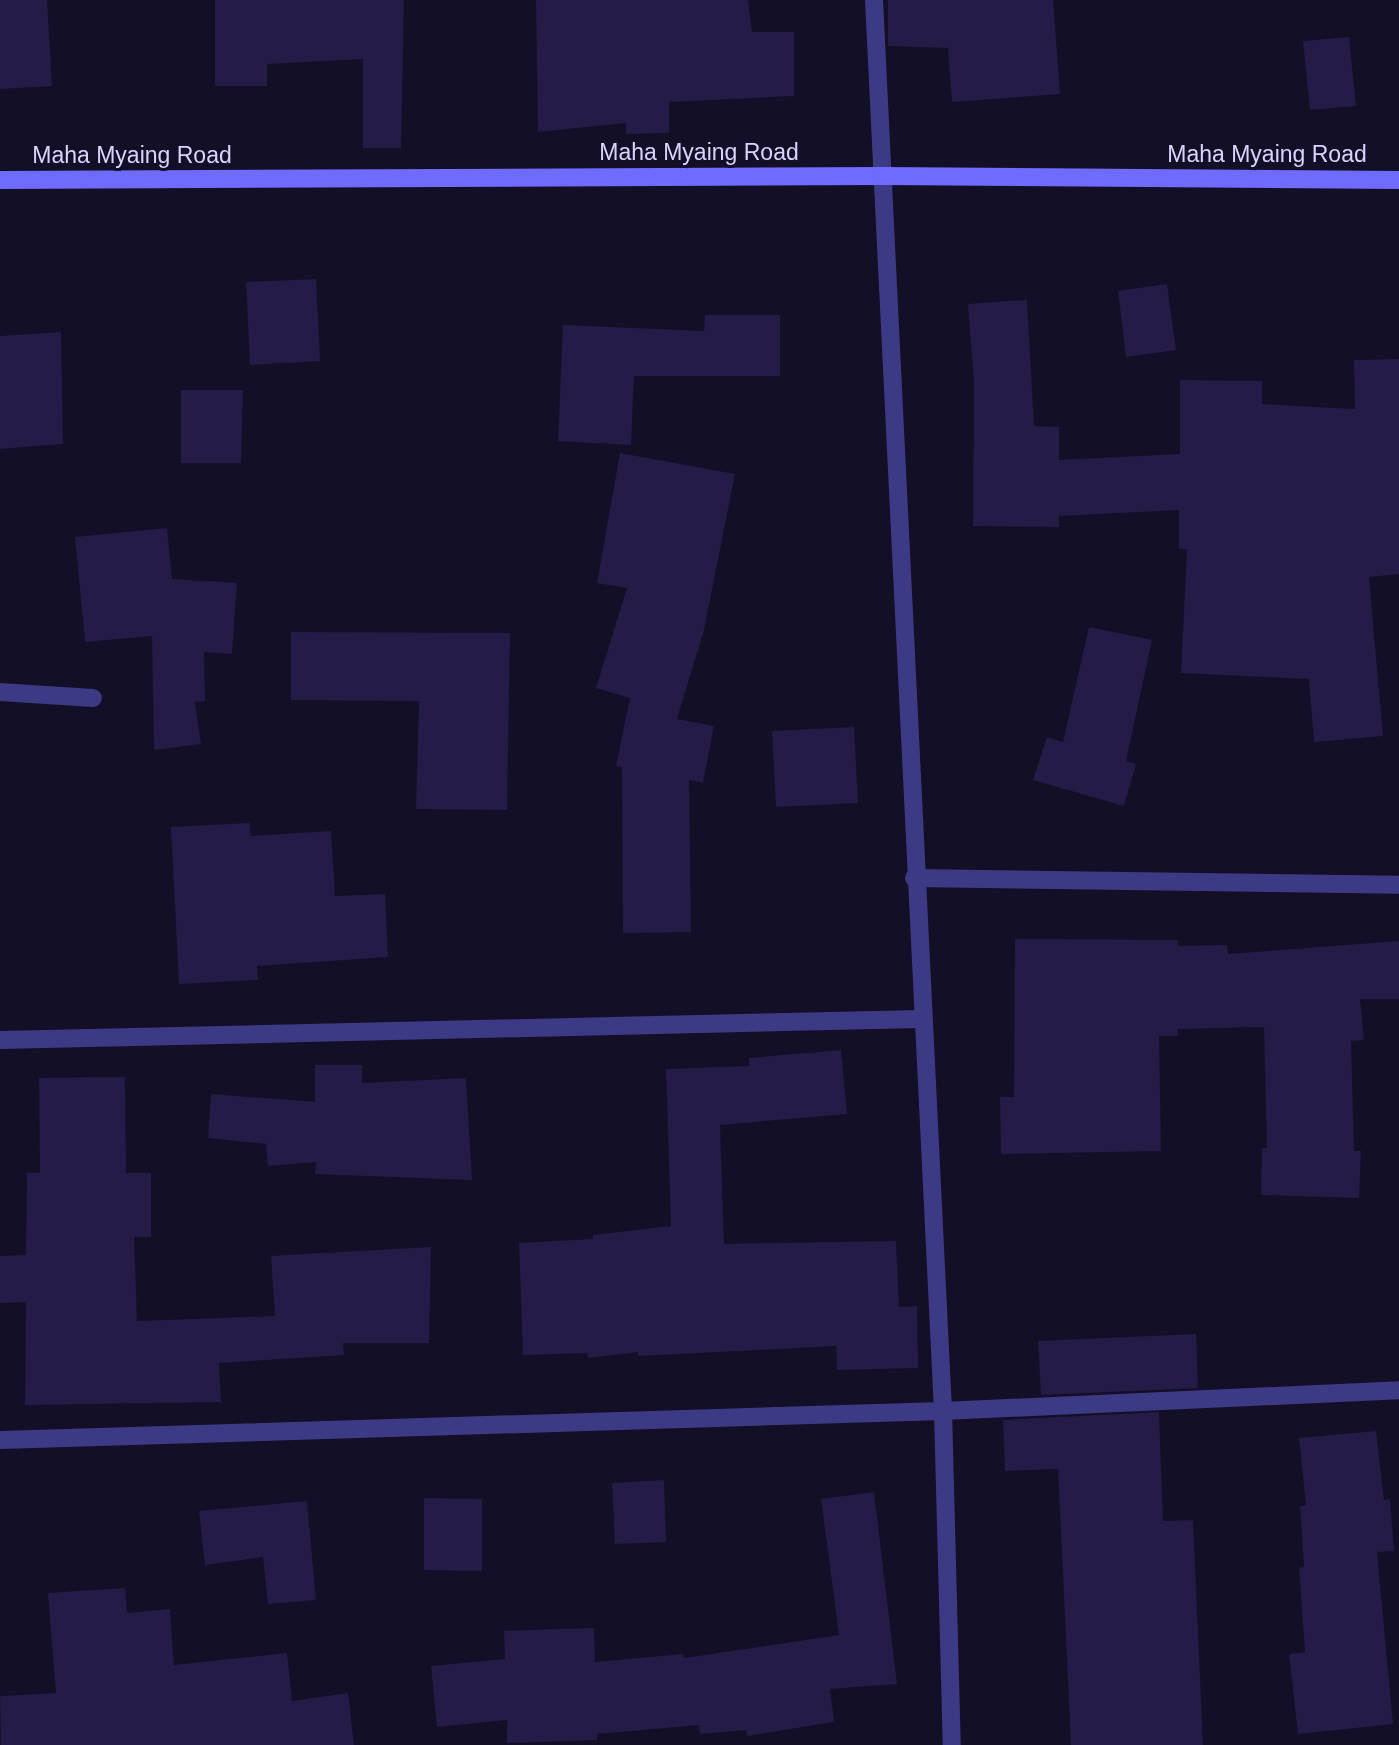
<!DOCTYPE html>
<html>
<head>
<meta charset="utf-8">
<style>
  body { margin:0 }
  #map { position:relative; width:1399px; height:1745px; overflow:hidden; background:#130f26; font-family:Helvetica,sans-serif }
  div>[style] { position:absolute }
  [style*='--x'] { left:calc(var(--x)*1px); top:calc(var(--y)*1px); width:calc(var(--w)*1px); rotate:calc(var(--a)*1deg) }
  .building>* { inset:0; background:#241b47 }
  .street>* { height:18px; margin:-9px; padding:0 9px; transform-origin:9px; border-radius:9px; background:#3d3a85 }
  .secondary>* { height:18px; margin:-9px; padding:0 9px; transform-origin:9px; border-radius:9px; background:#6f6bff }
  span { translate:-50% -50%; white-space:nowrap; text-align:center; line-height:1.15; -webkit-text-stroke:6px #130f26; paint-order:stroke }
  .street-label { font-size:23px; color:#d9d4ff }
</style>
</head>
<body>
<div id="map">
  <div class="building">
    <i style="clip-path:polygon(0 0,47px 0,52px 86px,0 89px)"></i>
    <i style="clip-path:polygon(215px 0,404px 0,401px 148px,363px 148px,363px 59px,267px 64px,267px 86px,215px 86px)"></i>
    <i style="clip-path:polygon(536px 0,748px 0,752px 32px,794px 32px,794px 96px,669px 102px,669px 133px,626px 134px,626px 123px,538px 132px)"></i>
    <i style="clip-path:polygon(888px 0,1053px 0,1060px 94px,952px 102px,948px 48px,888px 46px)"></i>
    <i style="clip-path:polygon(1349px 37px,1356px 106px,1310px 110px,1303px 41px)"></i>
    <i style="clip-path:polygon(316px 279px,320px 361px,250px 365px,246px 282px)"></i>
    <i style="clip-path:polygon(1167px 284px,1176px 350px,1126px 357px,1118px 291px)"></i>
    <i style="clip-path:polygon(1027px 300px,1034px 426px,1059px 427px,1059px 460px,1180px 454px,1180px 380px,1262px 381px,1262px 404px,1355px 409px,1354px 360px,1399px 359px,1399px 574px,1369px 577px,1383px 736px,1314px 742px,1309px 679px,1181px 673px,1187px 549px,1179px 549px,1179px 510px,1059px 516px,1059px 527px,973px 526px,974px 384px,968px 304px)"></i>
    <i style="clip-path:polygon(705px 315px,780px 315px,780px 376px,634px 376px,631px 445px,558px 441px,563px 325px,704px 331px)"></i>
    <i style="clip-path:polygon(61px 332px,63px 444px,0 449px,0 336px)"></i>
    <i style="clip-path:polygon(181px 390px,243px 390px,241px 463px,181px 463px)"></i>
    <i style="clip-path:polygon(620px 453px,735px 474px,704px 630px,677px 719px,714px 726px,703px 783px,689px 780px,691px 932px,623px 933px,622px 767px,616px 766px,630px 698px,596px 688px,627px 588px,597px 583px)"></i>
    <i style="clip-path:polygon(167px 528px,172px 579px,237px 583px,232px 654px,204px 652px,205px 701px,195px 702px,201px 744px,154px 750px,152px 636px,85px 642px,75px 537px)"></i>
    <i style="clip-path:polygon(1089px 627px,1152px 640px,1126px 761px,1136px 764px,1124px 806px,1033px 780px,1047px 737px,1063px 742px)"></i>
    <i style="clip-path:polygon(291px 632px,510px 633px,507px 810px,416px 809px,419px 701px,291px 700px)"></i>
    <i style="clip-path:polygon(854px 727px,858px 803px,776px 807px,772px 731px)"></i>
    <i style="clip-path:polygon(250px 823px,251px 836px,331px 831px,335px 896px,385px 894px,388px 957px,257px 966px,258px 980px,179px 984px,171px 827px)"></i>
    <i style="clip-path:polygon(1015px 939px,1178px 940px,1178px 946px,1227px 945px,1228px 954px,1399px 941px,1399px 999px,1360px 999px,1364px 1040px,1351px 1041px,1354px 1151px,1361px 1151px,1359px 1198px,1261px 1195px,1262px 1148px,1267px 1148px,1264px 1027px,1178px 1029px,1178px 1036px,1159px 1036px,1161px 1151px,1001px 1154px,1000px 1097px,1014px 1097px)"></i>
    <i style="clip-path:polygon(841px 1050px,847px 1114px,720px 1125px,724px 1244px,896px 1241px,899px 1307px,917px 1306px,918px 1368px,837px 1370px,836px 1346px,638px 1356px,638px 1352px,588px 1358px,587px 1353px,523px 1355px,519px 1243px,593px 1239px,593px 1235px,671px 1226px,666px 1069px,749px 1066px,749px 1058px)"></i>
    <i style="clip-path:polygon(315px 1065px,362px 1065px,362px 1083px,466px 1078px,472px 1180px,315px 1174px,316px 1162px,268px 1166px,266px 1144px,208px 1138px,211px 1094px,315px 1102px)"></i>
    <i style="clip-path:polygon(125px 1077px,126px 1173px,151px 1173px,151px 1237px,134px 1237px,137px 1321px,275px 1316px,271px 1256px,431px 1247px,429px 1343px,343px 1343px,344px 1355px,219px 1363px,221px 1402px,25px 1405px,26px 1302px,0 1303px,0 1256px,26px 1255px,27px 1173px,40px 1173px,39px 1078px)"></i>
    <i style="clip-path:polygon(1196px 1334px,1198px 1388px,1041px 1395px,1038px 1341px)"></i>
    <i style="clip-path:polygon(1159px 1412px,1163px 1521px,1193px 1520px,1203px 1745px,1071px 1745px,1058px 1469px,1005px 1471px,1003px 1420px)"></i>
    <i style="clip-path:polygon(1376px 1431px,1384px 1500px,1390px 1499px,1394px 1551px,1377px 1552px,1393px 1724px,1298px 1734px,1289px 1654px,1305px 1652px,1299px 1568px,1304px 1567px,1300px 1506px,1306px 1505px,1299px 1438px)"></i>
    <i style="clip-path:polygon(664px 1480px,666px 1542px,615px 1544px,612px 1483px)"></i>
    <i style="clip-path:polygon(874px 1492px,897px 1684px,830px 1689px,834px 1722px,747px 1736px,746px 1730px,700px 1734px,699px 1725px,597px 1734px,597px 1740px,507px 1743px,507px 1720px,437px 1727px,431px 1666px,505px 1659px,504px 1631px,594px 1628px,595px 1662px,683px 1654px,684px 1658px,839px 1635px,821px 1499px)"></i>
    <i style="clip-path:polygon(424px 1498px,482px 1499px,482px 1571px,424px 1570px)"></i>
    <i style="clip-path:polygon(307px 1501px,316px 1600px,268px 1604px,263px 1557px,205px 1565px,199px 1511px)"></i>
    <i style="clip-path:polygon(125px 1588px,127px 1613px,170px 1609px,174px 1665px,287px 1653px,292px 1701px,348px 1693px,354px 1745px,1px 1745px,0 1696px,56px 1693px,48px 1593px)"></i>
  </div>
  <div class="street">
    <i style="--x:874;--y:0;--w:1413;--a:87.2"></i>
    <i style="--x:943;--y:1411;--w:334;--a:88.5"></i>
    <i style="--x:0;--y:692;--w:93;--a:3.7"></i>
    <i style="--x:914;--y:878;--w:485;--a:0.8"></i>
    <i style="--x:0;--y:1040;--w:921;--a:-1.31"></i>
    <i style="--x:0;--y:1440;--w:943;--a:-1.76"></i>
    <i style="--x:943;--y:1411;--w:456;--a:-2.6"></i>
  </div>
  <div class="secondary">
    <i style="--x:0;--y:180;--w:882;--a:-0.26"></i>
    <i style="--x:882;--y:176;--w:517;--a:0.44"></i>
  </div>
  <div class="street-label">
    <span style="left:699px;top:152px">Maha Myaing Road</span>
    <span style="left:1267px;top:154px">Maha Myaing Road</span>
    <span style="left:132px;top:155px">Maha Myaing Road</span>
  </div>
</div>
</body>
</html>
